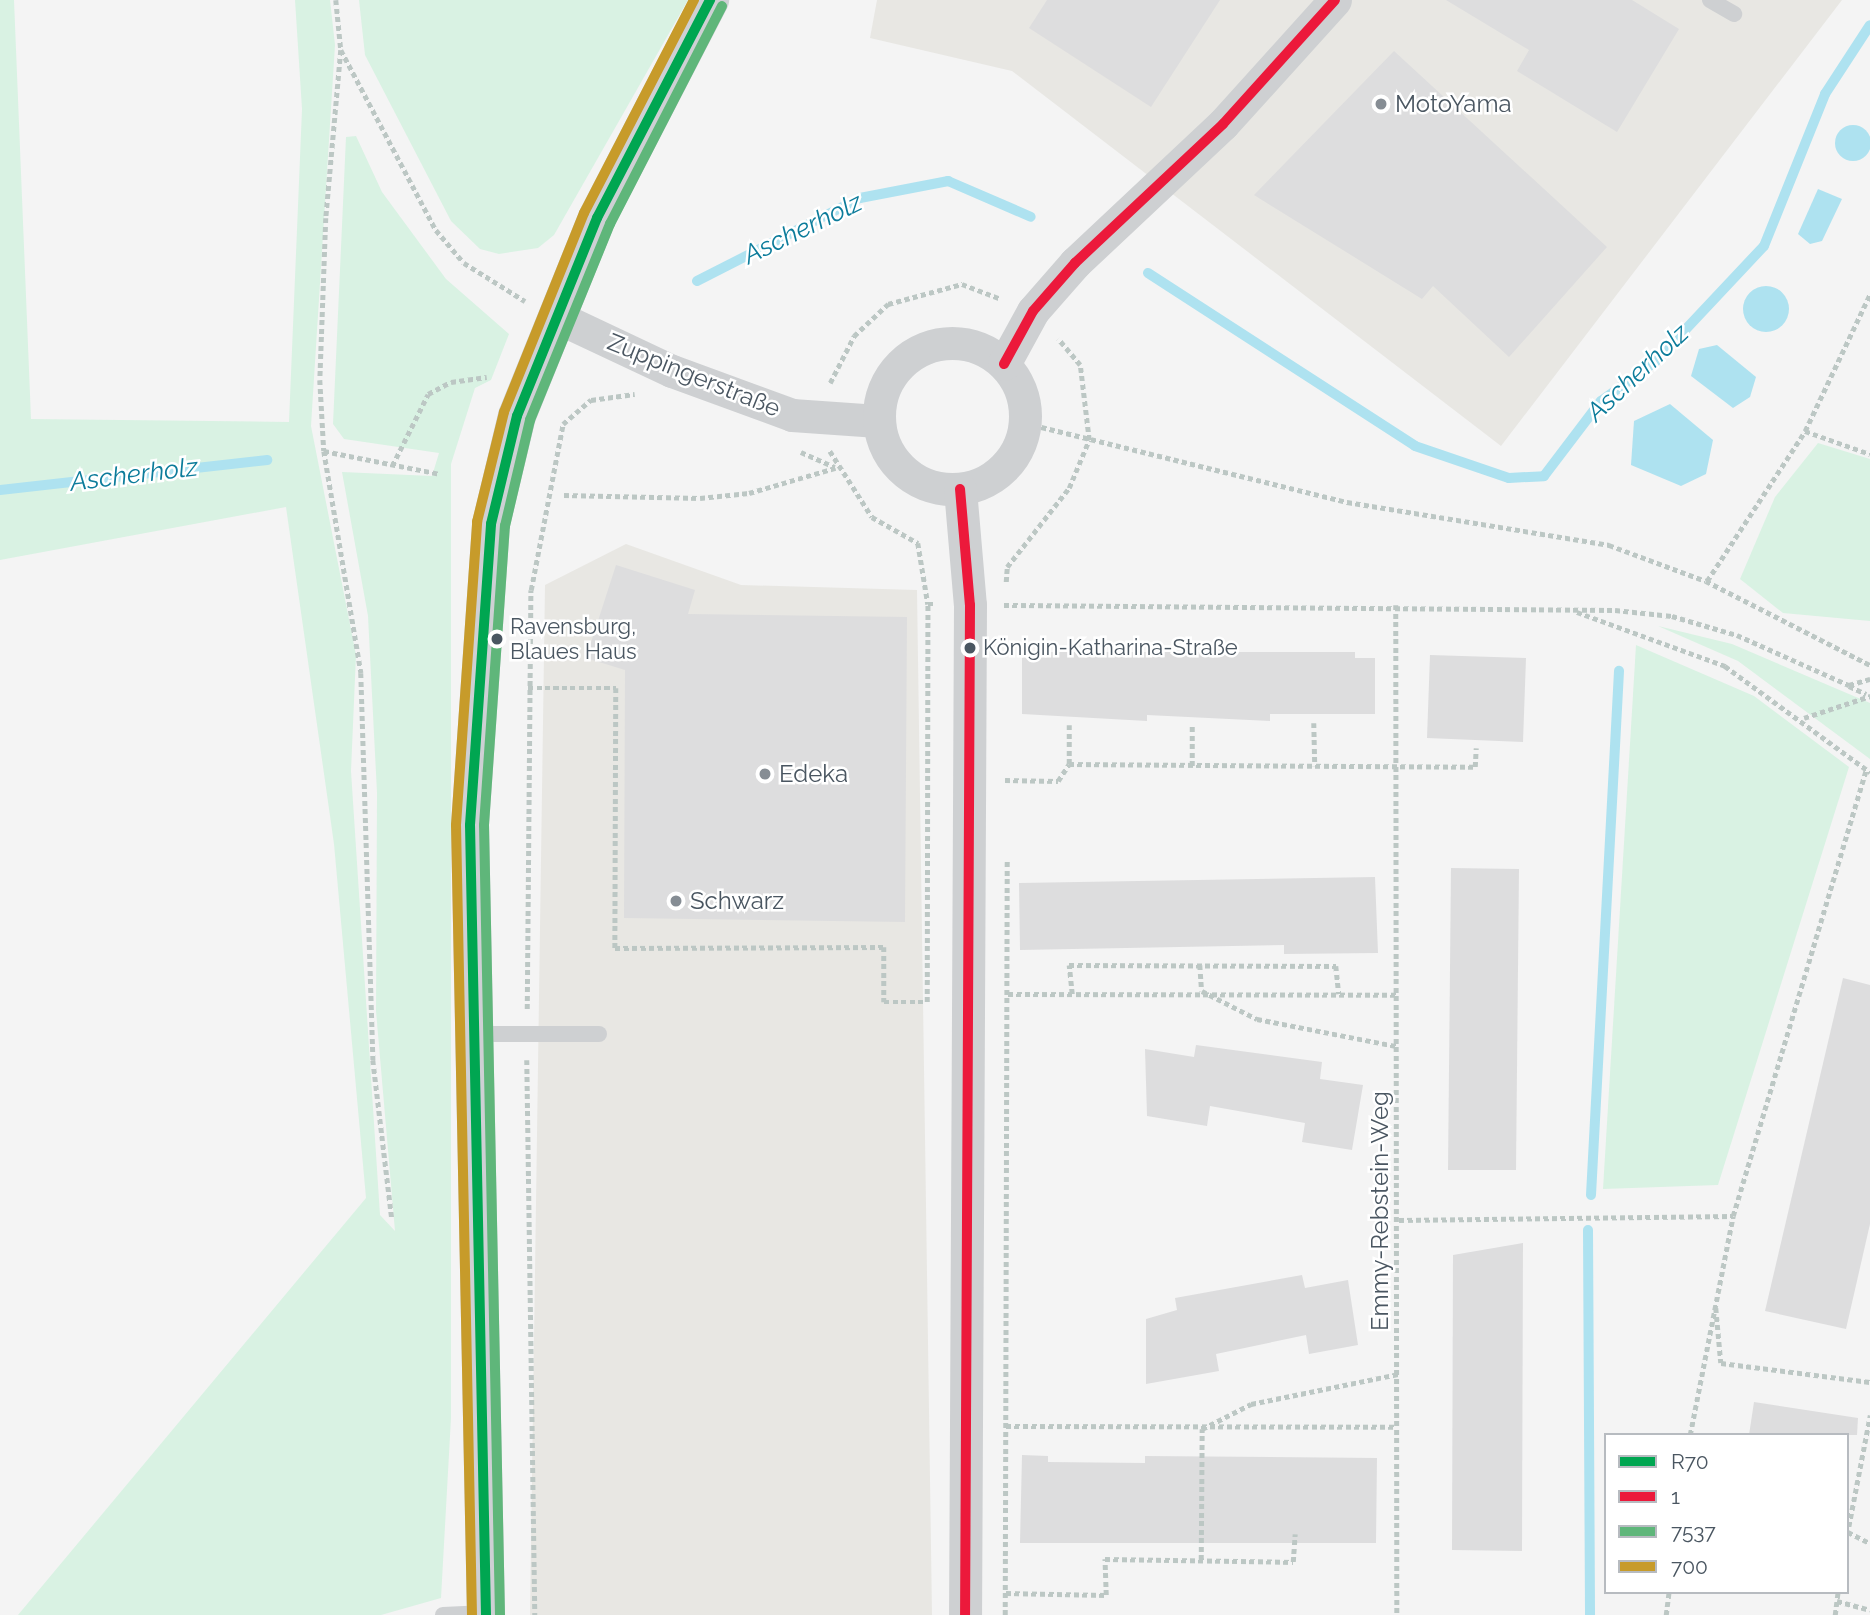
<!DOCTYPE html>
<html>
<head>
<meta charset="utf-8">
<style>
  body { margin:0 }
  #map { position:relative; width:1870px; height:1615px; overflow:hidden; background:#f4f4f4; font-family:Raleway,sans-serif }
  div>[style] { position:absolute }
  [style*='--x'] { left:calc(var(--x)*1px); top:calc(var(--y)*1px); width:calc(var(--w)*1px); rotate:calc(var(--a)*1deg) }
  .commercial>* { inset:0; background:#e8e7e3 }
  .green>* { inset:0; background:#d9f2e3 }
  .water>* { inset:0; background:#aee2f0 }
  .round { border-radius:50% }
  .stream>* { height:10px; margin:-5px; padding:0 5px; transform-origin:5px; border-radius:5px; background:#aee2f0 }
  .building>* { inset:0; background:#ddddde }
  .path>* { height:4.5px; margin-top:-2.25px; transform-origin:0; background:repeating-linear-gradient(90deg,#bcc7c4 0 5px,transparent 0 8.5px) }
  .lane>* { height:16px; margin:-8px; padding:0 8px; transform-origin:8px; border-radius:8px; background:#ced0d2 }
  .street>* { height:33px; margin:-16.5px; padding:0 16.5px; transform-origin:16.5px; border-radius:16.5px; background:#ced0d2 }
  .street>.ring { margin:-16.5px; padding:0; box-sizing:content-box; background:none; border:33px solid #ced0d2; border-radius:50% }
  .secondary>* { height:38px; margin:-19px; padding:0 19px; transform-origin:19px; border-radius:19px; background:#ced0d4 }
  .bus-1>* { height:10px; margin:-5px; padding:0 5px; transform-origin:5px; border-radius:5px; background:#00a651 }
  .bus-2>* { height:10px; margin:-5px; padding:0 5px; transform-origin:5px; border-radius:5px; background:#ec193b }
  .bus-3>* { height:10px; margin:-5px; padding:0 5px; transform-origin:5px; border-radius:5px; background:#5fb67a }
  .bus-4>* { height:10px; margin:-5px; padding:0 5px; transform-origin:5px; border-radius:5px; background:#c79b2a }
  .dots>* { width:19px; height:19px; translate:-50% -50%; box-sizing:border-box; border:4px solid #fff; border-radius:50% }
  span { translate:-50% -50%; white-space:nowrap; text-align:center; line-height:1.15; -webkit-text-stroke:5px #fff; paint-order:stroke }
  .bus-label { font-size:22px; color:#4a5661 }
  .left { translate:0 -50%; text-align:left }
  .poi-label { font-size:24px; color:#4a5661 }
  .street-label { font-size:24px; color:#4a5661 }
  .water-label { font-size:26px; color:#0c7c9b; font-style:italic }
  .legend { position:absolute; left:1604px; top:1433px; width:245px; height:161px; box-sizing:border-box; background:#fff; border:2px solid #b7bbc0; margin:0; padding:9px 12px; list-style:none; font-size:21px; color:#4a5661 }
  .legend li { display:flex; align-items:center; gap:14px; height:35px }
  .legend b { width:35px; border:2px solid #b7bbc0 }
</style>
</head>
<body>
<div id="map">
  <div class="commercial">
    <i style="clip-path:polygon(877px 0,1842px 0,1501px 446px,1012px 71px,870px 38px)"></i>
    <i style="clip-path:polygon(626px 544px,741px 585px,917px 590px,932px 1615px,530px 1615px,545px 585px)"></i>
  </div>
  <div class="green">
    <i style="clip-path:polygon(0 0,14px 0,31px 419px,289px 422px,302px 109px,295px 0,330px 0,335px 45px,311px 426px,356px 655px,351px 771px,380px 1215px,395px 1231px,376px 1011px,377px 793px,368px 616px,342px 472px,432px 476px,439px 453px,344px 439px,333px 424px,346px 137px,356px 136px,382px 192px,446px 279px,509px 334px,491px 380px,475px 388px,451px 464px,451px 1418px,441px 1598px,381px 1615px,18px 1615px,366px 1198px,334px 844px,286px 507px,0 560px)"></i>
    <i style="clip-path:polygon(359px 0,688px 0,554px 235px,538px 248px,499px 254px,480px 249px,451px 221px,365px 55px)"></i>
    <i style="clip-path:polygon(1818px 443px,1870px 459px,1870px 621px,1783px 613px,1740px 579px,1775px 497px)"></i>
    <i style="clip-path:polygon(1658px 626px,1732px 644px,1870px 703px,1870px 759px,1738px 661px)"></i>
    <i style="clip-path:polygon(1636px 645px,1754px 696px,1849px 767px,1718px 1185px,1603px 1189px)"></i>
  </div>
  <div class="water">
    <i class="round" style="left:1835px;top:125px;width:36px;height:36px"></i>
    <i style="clip-path:polygon(1818px 189px,1842px 199px,1822px 241px,1810px 244px,1798px 234px)"></i>
    <i class="round" style="left:1743px;top:286px;width:46px;height:46px"></i>
    <i style="clip-path:polygon(1717px 345px,1756px 377px,1750px 397px,1733px 408px,1691px 376px,1699px 349px)"></i>
    <i style="clip-path:polygon(1670px 404px,1713px 440px,1706px 474px,1681px 486px,1631px 465px,1634px 421px)"></i>
  </div>
  <div class="stream">
    <i style="--x:1148;--y:273;--w:318;--a:32.9"></i>
    <i style="--x:1415;--y:446;--w:99;--a:18.8"></i>
    <i style="--x:1509;--y:478;--w:35;--a:-3"></i>
    <i style="--x:1544;--y:476;--w:94;--a:-52.8"></i>
    <i style="--x:1601;--y:401;--w:67;--a:-35.8"></i>
    <i style="--x:1655;--y:362;--w:159;--a:-46.8"></i>
    <i style="--x:1764;--y:246;--w:164;--a:-68.1"></i>
    <i style="--x:1825;--y:94;--w:82;--a:-56.9"></i>
    <i style="--x:697;--y:281;--w:183;--a:-27"></i>
    <i style="--x:860;--y:198;--w:90;--a:-10.9"></i>
    <i style="--x:948;--y:181;--w:90;--a:23.4"></i>
    <i style="--x:0;--y:490;--w:269;--a:-6.4"></i>
    <i style="--x:1591;--y:1195;--w:525;--a:-86.94"></i>
    <i style="--x:1588;--y:1230;--w:385;--a:89.7"></i>
  </div>
  <div class="building">
    <i style="clip-path:polygon(1047px 0,1220px 0,1151px 107px,1029px 28px)"></i>
    <i style="clip-path:polygon(1446px 0,1632px 0,1679px 29px,1617px 132px,1517px 71px,1529px 50px)"></i>
    <i style="clip-path:polygon(1394px 51px,1607px 247px,1509px 357px,1433px 286px,1422px 299px,1254px 195px)"></i>
    <i style="clip-path:polygon(616px 565px,695px 590px,688px 614px,907px 617px,905px 922px,624px 918px,625px 670px,586px 658px)"></i>
    <i style="clip-path:polygon(1022px 652px,1355px 652px,1355px 658px,1375px 658px,1375px 714px,1270px 714px,1270px 721px,1147px 715px,1147px 721px,1022px 714px)"></i>
    <i style="clip-path:polygon(1430px 655px,1526px 658px,1523px 742px,1427px 738px)"></i>
    <i style="clip-path:polygon(1451px 868px,1519px 869px,1516px 1170px,1448px 1170px)"></i>
    <i style="clip-path:polygon(1375px 877px,1378px 953px,1284px 954px,1284px 945px,1020px 950px,1019px 883px)"></i>
    <i style="clip-path:polygon(1843px 978px,1870px 985px,1870px 1224px,1846px 1329px,1765px 1311px)"></i>
    <i style="clip-path:polygon(1196px 1045px,1322px 1062px,1320px 1079px,1363px 1085px,1352px 1150px,1302px 1142px,1305px 1123px,1210px 1106px,1207px 1126px,1147px 1116px,1145px 1049px,1194px 1057px)"></i>
    <i style="clip-path:polygon(1523px 1243px,1522px 1551px,1452px 1550px,1453px 1255px)"></i>
    <i style="clip-path:polygon(1302px 1275px,1305px 1288px,1348px 1280px,1358px 1345px,1309px 1354px,1306px 1335px,1216px 1354px,1219px 1371px,1146px 1384px,1146px 1319px,1177px 1310px,1175px 1298px)"></i>
    <i style="clip-path:polygon(1754px 1402px,1858px 1418px,1857px 1435px,1749px 1435px)"></i>
    <i style="clip-path:polygon(1022px 1455px,1048px 1456px,1048px 1462px,1145px 1463px,1145px 1456px,1377px 1458px,1376px 1543px,1020px 1543px)"></i>
  </div>
  <div class="path">
    <i style="--x:336;--y:0;--w:50;--a:84.3"></i>
    <i style="--x:341;--y:50;--w:204;--a:62.2"></i>
    <i style="--x:436;--y:230;--w:43;--a:49.7"></i>
    <i style="--x:464;--y:263;--w:72;--a:31.9"></i>
    <i style="--x:341;--y:50;--w:169;--a:95.1"></i>
    <i style="--x:326;--y:218;--w:162;--a:92.1"></i>
    <i style="--x:320;--y:380;--w:71;--a:86.8"></i>
    <i style="--x:324;--y:451;--w:118;--a:11.2"></i>
    <i style="--x:830;--y:383;--w:53;--a:-62.9"></i>
    <i style="--x:854;--y:336;--w:47;--a:-43.3"></i>
    <i style="--x:888;--y:304;--w:77;--a:-15.1"></i>
    <i style="--x:962;--y:284;--w:42;--a:21"></i>
    <i style="--x:1025;--y:423;--w:332;--a:13.8"></i>
    <i style="--x:1347;--y:502;--w:266;--a:9.3"></i>
    <i style="--x:1609;--y:545;--w:103;--a:20.4"></i>
    <i style="--x:1706;--y:581;--w:184;--a:27.1"></i>
    <i style="--x:1805;--y:431;--w:69;--a:19.5"></i>
    <i style="--x:324;--y:451;--w:225;--a:80.5"></i>
    <i style="--x:361;--y:673;--w:387;--a:88.2"></i>
    <i style="--x:373;--y:1060;--w:161;--a:83.2"></i>
    <i style="--x:830;--y:451;--w:78;--a:57.5"></i>
    <i style="--x:872;--y:517;--w:53;--a:29.5"></i>
    <i style="--x:918;--y:543;--w:62;--a:80.7"></i>
    <i style="--x:928;--y:604;--w:7;--a:0"></i>
    <i style="--x:801;--y:452;--w:37;--a:24"></i>
    <i style="--x:392;--y:466;--w:80;--a:-63.4"></i>
    <i style="--x:428;--y:394;--w:26;--a:-28"></i>
    <i style="--x:451;--y:382;--w:36;--a:-8"></i>
    <i style="--x:564;--y:495;--w:136;--a:1.3"></i>
    <i style="--x:700;--y:498;--w:49;--a:-5.8"></i>
    <i style="--x:749;--y:493;--w:90;--a:-16.2"></i>
    <i style="--x:1707;--y:581;--w:179;--a:-56.8"></i>
    <i style="--x:1805;--y:431;--w:152;--a:-64.6"></i>
    <i style="--x:1006;--y:582;--w:15;--a:-86"></i>
    <i style="--x:1007;--y:567;--w:100;--a:-51.9"></i>
    <i style="--x:1069;--y:488;--w:52;--a:-67.4"></i>
    <i style="--x:1089;--y:440;--w:76;--a:-96.8"></i>
    <i style="--x:1080;--y:365;--w:34;--a:-130"></i>
    <i style="--x:1004;--y:605;--w:611;--a:0.47"></i>
    <i style="--x:1615;--y:610;--w:57;--a:6"></i>
    <i style="--x:1672;--y:616;--w:68;--a:16.3"></i>
    <i style="--x:1737;--y:635;--w:123;--a:24.1"></i>
    <i style="--x:1849;--y:685;--w:22;--a:-16"></i>
    <i style="--x:1396;--y:605;--w:1010;--a:89.94"></i>
    <i style="--x:1577;--y:612;--w:158;--a:20"></i>
    <i style="--x:1725;--y:666;--w:180;--a:36.2"></i>
    <i style="--x:1849;--y:686;--w:19;--a:25"></i>
    <i style="--x:528;--y:688;--w:88;--a:0"></i>
    <i style="--x:616;--y:688;--w:260;--a:90.2"></i>
    <i style="--x:615;--y:948;--w:269;--a:-0.2"></i>
    <i style="--x:884;--y:947;--w:55;--a:90"></i>
    <i style="--x:884;--y:1002;--w:43;--a:0"></i>
    <i style="--x:927;--y:1002;--w:398;--a:-89.9"></i>
    <i style="--x:1804;--y:718;--w:70;--a:-18.4"></i>
    <i style="--x:1314;--y:723;--w:43;--a:88.7"></i>
    <i style="--x:1069;--y:764;--w:39;--a:-90"></i>
    <i style="--x:1192;--y:766;--w:42;--a:-90"></i>
    <i style="--x:1005;--y:780;--w:53;--a:1.1"></i>
    <i style="--x:1058;--y:781;--w:20;--a:-57"></i>
    <i style="--x:1069;--y:764;--w:406;--a:0.4"></i>
    <i style="--x:1475;--y:767;--w:19;--a:-87"></i>
    <i style="--x:1200;--y:965;--w:26;--a:86"></i>
    <i style="--x:1202;--y:991;--w:62;--a:27"></i>
    <i style="--x:1257;--y:1019;--w:142;--a:11"></i>
    <i style="--x:1008;--y:994;--w:388;--a:0.1"></i>
    <i style="--x:1072;--y:994;--w:29;--a:-96"></i>
    <i style="--x:1069;--y:965;--w:267;--a:0.2"></i>
    <i style="--x:1336;--y:966;--w:28;--a:84"></i>
    <i style="--x:527;--y:1009;--w:419;--a:-89.5"></i>
    <i style="--x:531;--y:590;--w:169;--a:-79.1"></i>
    <i style="--x:563;--y:424;--w:37;--a:-41"></i>
    <i style="--x:591;--y:400;--w:44;--a:-7.8"></i>
    <i style="--x:527;--y:1060;--w:555;--a:89.17"></i>
    <i style="--x:1399;--y:1220;--w:334;--a:-0.7"></i>
    <i style="--x:1716;--y:1308;--w:55;--a:84.8"></i>
    <i style="--x:1721;--y:1363;--w:150;--a:7.3"></i>
    <i style="--x:1006;--y:1426;--w:391;--a:0.1"></i>
    <i style="--x:1690;--y:1435;--w:223;--a:-78.9"></i>
    <i style="--x:1733;--y:1216;--w:465;--a:-73.4"></i>
    <i style="--x:1848;--y:1532;--w:25;--a:27"></i>
    <i style="--x:1847;--y:1535;--w:122;--a:-79.1"></i>
    <i style="--x:1201;--y:1560;--w:131;--a:-89.6"></i>
    <i style="--x:1202;--y:1429;--w:55;--a:-27"></i>
    <i style="--x:1251;--y:1404;--w:150;--a:-11.5"></i>
    <i style="--x:1006;--y:1593;--w:100;--a:1.1"></i>
    <i style="--x:1106;--y:1595;--w:36;--a:-92"></i>
    <i style="--x:1105;--y:1559;--w:188;--a:0.9"></i>
    <i style="--x:1293;--y:1562;--w:28;--a:-86"></i>
    <i style="--x:1837;--y:1601;--w:34;--a:15"></i>
    <i style="--x:1005;--y:1615;--w:755;--a:-89.85"></i>
    <i style="--x:1666;--y:1615;--w:23;--a:-83"></i>
    <i style="--x:1835;--y:1615;--w:23;--a:-83"></i>
  </div>
  <div class="lane">
    <i style="--x:1710;--y:0;--w:28;--a:30"></i>
    <i style="--x:476;--y:1034;--w:123;--a:0"></i>
    <i style="--x:443;--y:1615;--w:43;--a:-2.7"></i>
  </div>
  <div class="street">
    <i style="--x:557;--y:317;--w:127;--a:25.2"></i>
    <i style="--x:672;--y:371;--w:128;--a:20.1"></i>
    <i style="--x:792;--y:415;--w:86;--a:4"></i>
    <i class="ring" style="left:879px;top:343px;width:113px;height:113px"></i>
    <i style="--x:1004;--y:364;--w:60;--a:-61.3"></i>
    <i style="--x:1033;--y:311;--w:64;--a:-48.8"></i>
    <i style="--x:1075;--y:263;--w:203;--a:-43.2"></i>
    <i style="--x:1223;--y:124;--w:167;--a:-47.9"></i>
    <i style="--x:960;--y:489;--w:116;--a:85.1"></i>
    <i style="--x:970;--y:605;--w:1010;--a:90.28"></i>
  </div>
  <div class="secondary">
    <i style="--x:486;--y:1615;--w:790;--a:-91.16"></i>
    <i style="--x:470;--y:825;--w:302;--a:-86"></i>
    <i style="--x:491;--y:524;--w:111;--a:-76.5"></i>
    <i style="--x:517;--y:416;--w:214;--a:-68"></i>
    <i style="--x:597;--y:218;--w:246;--a:-62.6"></i>
  </div>
  <div class="bus-1">
    <i style="--x:486;--y:1615;--w:790;--a:-91.16"></i>
    <i style="--x:470;--y:825;--w:302;--a:-86"></i>
    <i style="--x:491;--y:524;--w:111;--a:-76.5"></i>
    <i style="--x:517;--y:416;--w:214;--a:-68"></i>
    <i style="--x:597;--y:218;--w:246;--a:-62.6"></i>
  </div>
  <div class="bus-2">
    <i style="--x:1004;--y:364;--w:60;--a:-61.3"></i>
    <i style="--x:1033;--y:311;--w:64;--a:-48.8"></i>
    <i style="--x:1075;--y:263;--w:203;--a:-43.2"></i>
    <i style="--x:1223;--y:124;--w:167;--a:-47.9"></i>
    <i style="--x:960;--y:489;--w:116;--a:85.1"></i>
    <i style="--x:970;--y:605;--w:1010;--a:90.28"></i>
  </div>
  <div class="bus-3">
    <i style="--x:500;--y:1615;--w:790;--a:-91.16"></i>
    <i style="--x:484;--y:825;--w:300;--a:-86"></i>
    <i style="--x:505;--y:526;--w:109;--a:-76.7"></i>
    <i style="--x:530;--y:420;--w:212;--a:-67.8"></i>
    <i style="--x:610;--y:224;--w:245;--a:-62.8"></i>
  </div>
  <div class="bus-4">
    <i style="--x:472;--y:1615;--w:790;--a:-91.16"></i>
    <i style="--x:456;--y:825;--w:304;--a:-86"></i>
    <i style="--x:477;--y:522;--w:113;--a:-76.2"></i>
    <i style="--x:504;--y:412;--w:214;--a:-68.1"></i>
    <i style="--x:584;--y:213;--w:240;--a:-62.7"></i>
  </div>
  <div class="dots">
    <i style="left:1381px;top:104px;background:#868d94"></i>
    <i style="left:497px;top:639px;background:#4a5661"></i>
    <i style="left:970px;top:648px;background:#4a5661"></i>
    <i style="left:765px;top:774px;background:#868d94"></i>
    <i style="left:676px;top:901px;background:#868d94"></i>
  </div>
  <div class="bus-label">
    <span class="left" style="left:510px;top:639px">Ravensburg,<br>Blaues Haus</span>
    <span class="left" style="left:983px;top:648px">Königin-Katharina-Straße</span>
  </div>
  <div class="poi-label">
    <span class="left" style="left:1395px;top:104px">MotoYama</span>
    <span class="left" style="left:779px;top:774px">Edeka</span>
    <span class="left" style="left:690px;top:901px">Schwarz</span>
  </div>
  <div class="street-label">
    <span style="left:694px;top:375px;rotate:22deg">Zuppingerstraße</span>
    <span style="left:1380px;top:1211px;rotate:-90deg">Emmy-Rebstein-Weg</span>
  </div>
  <div class="water-label">
    <span style="left:803px;top:229px;rotate:-26deg">Ascherholz</span>
    <span style="left:1638px;top:373px;rotate:-43deg">Ascherholz</span>
    <span style="left:134px;top:475px;rotate:-7deg">Ascherholz</span>
  </div>
  <ul class="legend">
  <li><b style="height:9px;background:#00a651"></b>R70</li>
  <li><b style="height:9px;background:#ec193b"></b>1</li>
  <li><b style="height:9px;background:#5fb67a"></b>7537</li>
  <li><b style="height:9px;background:#c79b2a"></b>700</li>
  </ul>
</div>
</body>
</html>
